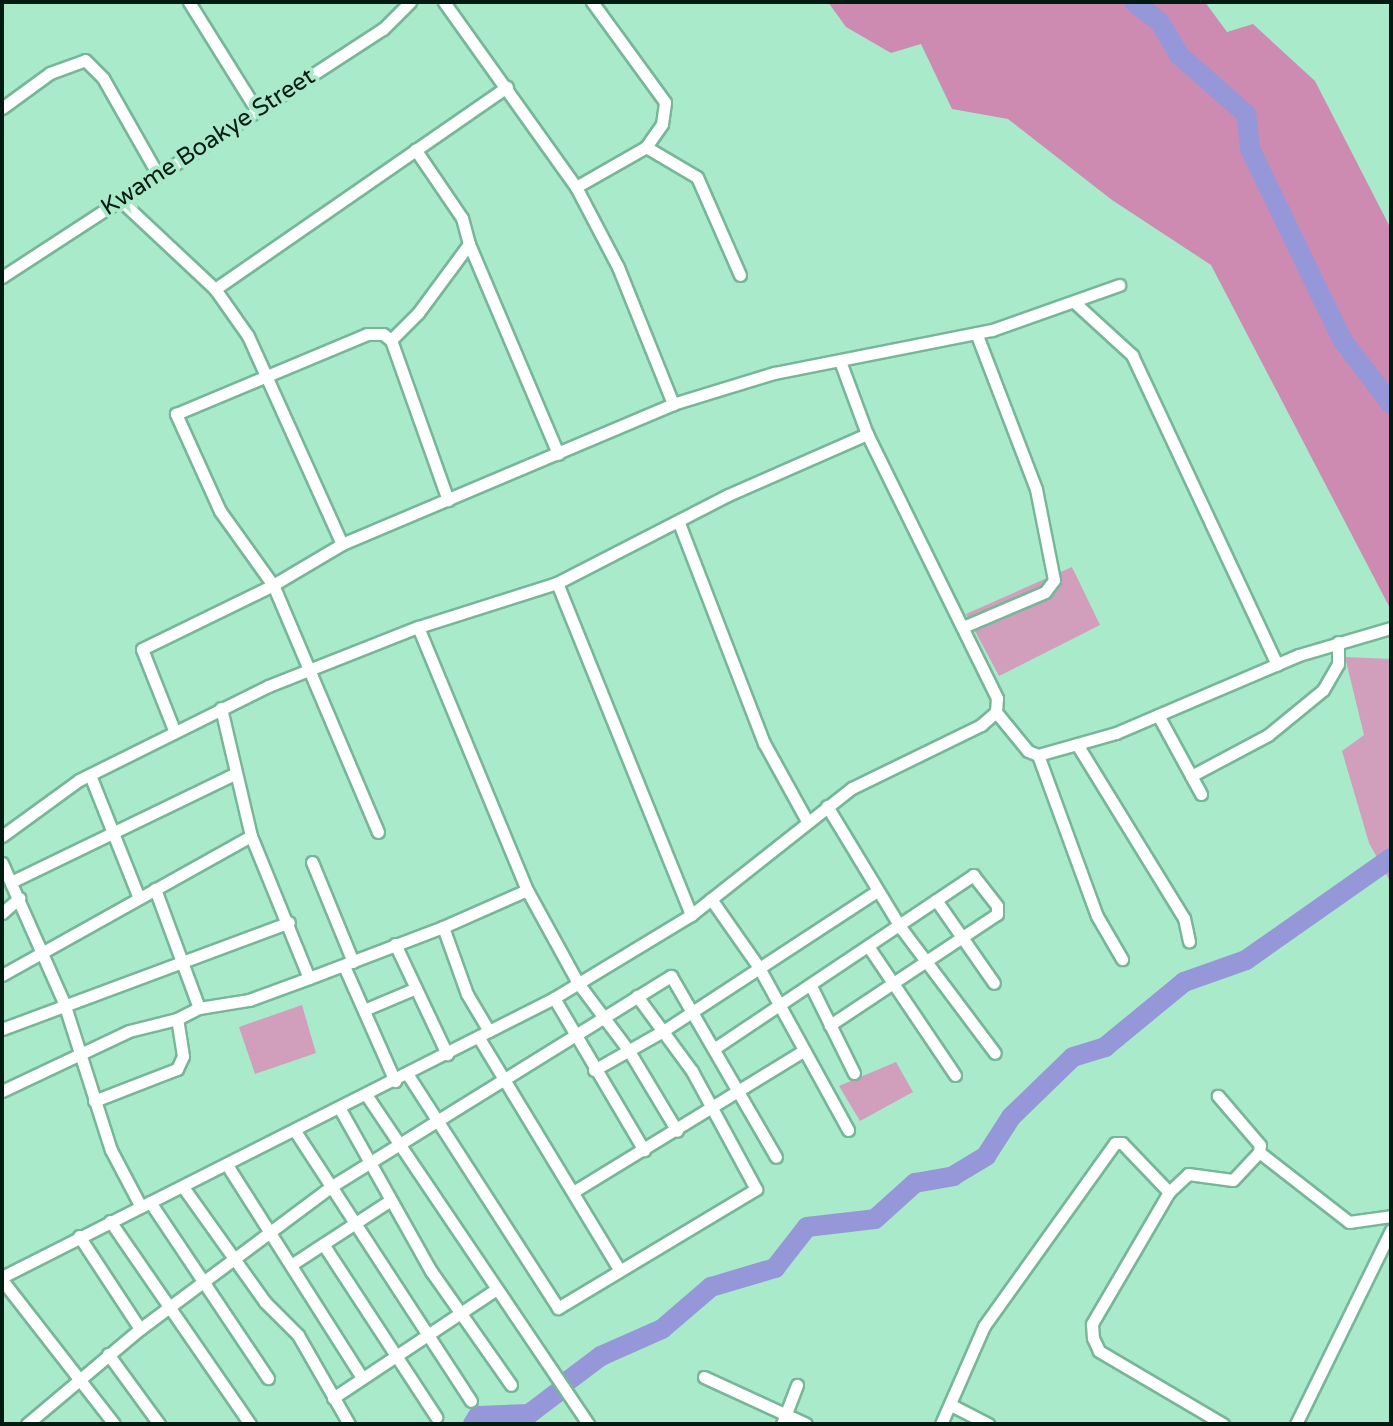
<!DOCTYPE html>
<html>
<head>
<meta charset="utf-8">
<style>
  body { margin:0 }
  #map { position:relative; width:1393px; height:1426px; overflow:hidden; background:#a9eaca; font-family:"Varela Round",sans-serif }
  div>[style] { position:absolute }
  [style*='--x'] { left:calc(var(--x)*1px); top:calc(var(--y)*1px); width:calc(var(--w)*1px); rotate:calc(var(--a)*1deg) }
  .green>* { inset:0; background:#d19ebc }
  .forest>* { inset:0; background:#cd8bb2 }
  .river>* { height:20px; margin:-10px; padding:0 10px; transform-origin:10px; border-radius:10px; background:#9697d9 }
  .roads { filter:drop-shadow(2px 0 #77b699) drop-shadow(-2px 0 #77b699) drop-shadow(0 2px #77b699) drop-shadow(0 -2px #77b699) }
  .street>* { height:11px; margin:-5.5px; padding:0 5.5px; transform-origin:5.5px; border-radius:5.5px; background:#fff }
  span { translate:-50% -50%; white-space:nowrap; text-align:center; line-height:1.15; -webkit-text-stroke:8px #a9eaca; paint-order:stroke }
  .street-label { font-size:24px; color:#021b10 }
  .frame { position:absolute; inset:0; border:4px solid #021b10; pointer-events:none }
</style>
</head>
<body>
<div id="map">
  <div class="green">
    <i style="clip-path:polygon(1072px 567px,1100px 625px,999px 676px,966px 614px)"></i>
    <i style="clip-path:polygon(1345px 657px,1391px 659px,1391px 883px,1369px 843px,1342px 751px,1364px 735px)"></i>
    <i style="clip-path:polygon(302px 1005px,316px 1053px,255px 1074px,239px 1027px)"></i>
    <i style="clip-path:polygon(896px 1062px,913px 1092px,860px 1121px,839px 1086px)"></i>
  </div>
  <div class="forest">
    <i style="clip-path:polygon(828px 2px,1205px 2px,1227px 32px,1253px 24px,1315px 81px,1391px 229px,1391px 610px,1211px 265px,1112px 200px,1008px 119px,952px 109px,921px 44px,891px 53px,846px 27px)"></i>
  </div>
  <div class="river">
    <i style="--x:1134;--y:2;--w:33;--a:38"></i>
    <i style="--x:1160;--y:22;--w:38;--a:60"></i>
    <i style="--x:1179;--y:55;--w:89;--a:41.4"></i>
    <i style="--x:1246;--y:114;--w:35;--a:83"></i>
    <i style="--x:1250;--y:149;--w:213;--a:64.2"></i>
    <i style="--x:1343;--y:341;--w:79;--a:52.7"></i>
    <i style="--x:569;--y:1380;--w:40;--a:-37"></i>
    <i style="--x:601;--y:1356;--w:67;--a:-23.9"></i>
    <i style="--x:662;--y:1329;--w:65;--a:-40.6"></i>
    <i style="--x:711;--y:1287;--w:67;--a:-16.5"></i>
    <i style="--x:775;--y:1268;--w:52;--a:-52"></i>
    <i style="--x:807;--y:1227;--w:68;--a:-6.7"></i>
    <i style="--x:875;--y:1219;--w:54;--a:-42"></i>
    <i style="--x:915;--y:1183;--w:39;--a:-10"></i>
    <i style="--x:953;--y:1176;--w:39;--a:-31"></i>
    <i style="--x:986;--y:1156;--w:46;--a:-57.3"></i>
    <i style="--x:1011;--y:1117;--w:86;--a:-44.1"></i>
    <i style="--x:1073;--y:1057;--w:34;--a:-17"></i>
    <i style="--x:1105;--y:1047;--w:102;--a:-39.4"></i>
    <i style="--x:1184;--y:982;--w:66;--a:-19.5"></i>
    <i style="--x:1246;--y:960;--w:177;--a:-35.1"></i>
    <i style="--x:473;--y:1424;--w:9;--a:-58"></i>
    <i style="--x:478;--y:1416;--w:51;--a:-2.2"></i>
    <i style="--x:529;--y:1414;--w:36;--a:-37"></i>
  </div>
  <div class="roads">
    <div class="street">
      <i style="--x:189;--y:2;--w:128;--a:58"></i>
      <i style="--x:444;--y:2;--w:227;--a:54.5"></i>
      <i style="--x:576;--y:187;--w:90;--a:62.3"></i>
      <i style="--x:618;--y:267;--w:148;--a:68.1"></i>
      <i style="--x:2;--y:108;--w:59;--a:-36.1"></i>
      <i style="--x:50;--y:73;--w:37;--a:-20"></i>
      <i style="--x:85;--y:60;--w:25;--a:45"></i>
      <i style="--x:103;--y:78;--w:112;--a:60.4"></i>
      <i style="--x:646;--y:147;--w:59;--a:30.5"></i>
      <i style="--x:697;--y:177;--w:107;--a:66.3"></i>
      <i style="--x:576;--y:187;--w:81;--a:-29.7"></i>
      <i style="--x:646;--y:147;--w:28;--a:-55"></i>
      <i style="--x:662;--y:124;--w:22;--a:-82"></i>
      <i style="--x:665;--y:102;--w:124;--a:-126.1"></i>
      <i style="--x:119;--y:199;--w:132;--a:43.2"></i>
      <i style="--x:215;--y:289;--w:57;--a:54.9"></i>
      <i style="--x:248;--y:336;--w:228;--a:65.7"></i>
      <i style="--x:469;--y:244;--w:228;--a:67"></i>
      <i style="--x:2;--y:277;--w:455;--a:-33.1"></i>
      <i style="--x:383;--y:29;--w:38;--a:-45"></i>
      <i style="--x:215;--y:289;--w:355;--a:-34.7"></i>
      <i style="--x:1074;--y:302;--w:79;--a:42.4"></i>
      <i style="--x:1132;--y:355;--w:342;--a:64.9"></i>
      <i style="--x:391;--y:340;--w:38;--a:-45"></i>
      <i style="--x:418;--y:313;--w:86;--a:-53.5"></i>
      <i style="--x:469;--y:244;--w:27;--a:-105"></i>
      <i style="--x:462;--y:218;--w:83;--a:-124.3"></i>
      <i style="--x:679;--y:523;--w:236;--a:68.9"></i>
      <i style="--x:764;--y:743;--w:89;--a:61.1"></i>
      <i style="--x:557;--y:583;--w:358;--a:68"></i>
      <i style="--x:418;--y:627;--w:285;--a:67.5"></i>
      <i style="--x:527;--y:890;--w:92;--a:156.2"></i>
      <i style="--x:963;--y:627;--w:89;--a:-23.1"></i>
      <i style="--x:1045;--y:592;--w:15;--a:-53"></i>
      <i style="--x:1054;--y:580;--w:93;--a:-101.2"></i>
      <i style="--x:1036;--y:489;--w:167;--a:-111"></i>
      <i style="--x:221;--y:708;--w:131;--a:76.8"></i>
      <i style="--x:251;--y:836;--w:153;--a:67.8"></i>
      <i style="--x:309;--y:978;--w:143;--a:-20.8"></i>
      <i style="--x:443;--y:927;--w:71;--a:70.3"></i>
      <i style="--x:467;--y:994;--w:43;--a:59.3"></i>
      <i style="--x:996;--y:712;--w:50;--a:50.6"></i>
      <i style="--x:1028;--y:751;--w:11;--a:22"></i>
      <i style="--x:1038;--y:755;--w:81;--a:-15.8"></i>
      <i style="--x:1116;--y:733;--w:199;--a:-23.1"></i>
      <i style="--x:1299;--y:655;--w:96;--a:-16.4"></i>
      <i style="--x:1158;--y:715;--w:90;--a:61.4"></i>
      <i style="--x:174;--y:730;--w:87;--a:-111.6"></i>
      <i style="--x:142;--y:649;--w:146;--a:-26"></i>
      <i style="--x:273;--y:585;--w:80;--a:-30.7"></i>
      <i style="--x:342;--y:544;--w:359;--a:-22.9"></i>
      <i style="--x:673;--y:404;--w:106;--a:-17.1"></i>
      <i style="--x:774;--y:373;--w:222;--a:-11.2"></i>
      <i style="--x:992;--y:330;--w:135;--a:-19.5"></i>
      <i style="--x:1078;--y:746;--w:202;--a:58.4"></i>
      <i style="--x:1184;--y:918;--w:24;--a:78"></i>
      <i style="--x:1038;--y:755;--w:171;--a:69.9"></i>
      <i style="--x:1097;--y:916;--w:50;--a:59.8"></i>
      <i style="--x:90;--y:775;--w:132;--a:68.3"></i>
      <i style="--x:1191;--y:776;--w:87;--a:-28"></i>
      <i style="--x:1268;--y:735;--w:71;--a:-39.3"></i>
      <i style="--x:1323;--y:690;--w:30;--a:-60"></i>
      <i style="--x:1338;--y:664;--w:22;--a:-90"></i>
      <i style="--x:827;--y:806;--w:143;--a:58.8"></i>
      <i style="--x:901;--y:928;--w:156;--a:53.1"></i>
      <i style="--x:378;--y:832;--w:268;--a:-113"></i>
      <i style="--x:273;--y:585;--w:91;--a:-125.6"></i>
      <i style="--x:220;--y:511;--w:107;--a:-114.4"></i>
      <i style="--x:176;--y:414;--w:207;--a:-22.7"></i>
      <i style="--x:367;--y:334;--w:16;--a:0"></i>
      <i style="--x:383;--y:334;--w:10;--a:37"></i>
      <i style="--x:391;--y:340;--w:170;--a:70.4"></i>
      <i style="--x:2;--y:836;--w:95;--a:-36"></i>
      <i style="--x:79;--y:780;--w:211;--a:-26.4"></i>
      <i style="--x:268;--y:686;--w:161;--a:-21.5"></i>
      <i style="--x:418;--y:627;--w:146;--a:-17.6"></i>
      <i style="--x:557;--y:583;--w:192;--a:-27.2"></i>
      <i style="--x:728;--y:495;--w:152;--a:-23.7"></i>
      <i style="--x:312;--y:862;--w:108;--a:67.7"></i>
      <i style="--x:2;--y:863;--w:153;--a:66.1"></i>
      <i style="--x:64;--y:1003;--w:154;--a:72.3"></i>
      <i style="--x:111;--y:1150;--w:64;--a:62.2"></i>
      <i style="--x:11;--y:882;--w:248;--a:-25.8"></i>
      <i style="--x:527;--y:890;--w:106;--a:61.3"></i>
      <i style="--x:578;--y:983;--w:85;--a:53.1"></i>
      <i style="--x:629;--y:1051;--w:93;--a:59"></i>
      <i style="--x:711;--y:899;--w:82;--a:55"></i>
      <i style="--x:758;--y:966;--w:187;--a:61.2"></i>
      <i style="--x:936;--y:900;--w:101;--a:55.1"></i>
      <i style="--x:2;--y:913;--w:23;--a:-41"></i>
      <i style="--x:395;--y:944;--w:122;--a:64.7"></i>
      <i style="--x:870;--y:949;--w:152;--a:56"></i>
      <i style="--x:344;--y:966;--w:126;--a:66.1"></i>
      <i style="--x:2;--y:975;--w:285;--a:-29.2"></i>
      <i style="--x:811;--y:986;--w:97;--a:63.7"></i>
      <i style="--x:554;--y:998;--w:177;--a:59.4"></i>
      <i style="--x:199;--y:1008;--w:51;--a:-9.1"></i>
      <i style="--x:249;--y:1000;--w:64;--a:-20.1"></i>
      <i style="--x:364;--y:1010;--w:56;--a:-22.9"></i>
      <i style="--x:2;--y:1029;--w:306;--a:-20.4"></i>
      <i style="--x:479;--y:1038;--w:272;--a:58.8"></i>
      <i style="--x:715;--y:1048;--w:311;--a:-33.8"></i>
      <i style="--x:973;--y:875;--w:39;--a:52"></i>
      <i style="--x:997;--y:906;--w:8;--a:90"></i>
      <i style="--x:997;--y:914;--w:201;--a:146.4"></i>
      <i style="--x:594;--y:1070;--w:79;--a:-29.5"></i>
      <i style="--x:663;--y:1031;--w:256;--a:-33.2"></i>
      <i style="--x:408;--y:1075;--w:277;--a:57.2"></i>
      <i style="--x:558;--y:1308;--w:231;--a:-31"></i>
      <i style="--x:756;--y:1189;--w:134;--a:-118.5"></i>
      <i style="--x:692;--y:1071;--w:93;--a:-126.3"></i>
      <i style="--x:2;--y:1091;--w:140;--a:-25.3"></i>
      <i style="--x:129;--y:1031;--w:49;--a:-14"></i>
      <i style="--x:367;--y:1096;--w:396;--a:56"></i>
      <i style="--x:94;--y:1101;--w:89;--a:-21.1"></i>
      <i style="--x:177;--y:1069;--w:14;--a:-65"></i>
      <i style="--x:183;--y:1056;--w:37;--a:-99"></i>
      <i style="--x:177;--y:1019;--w:25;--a:-27"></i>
      <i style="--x:199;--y:1008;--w:127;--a:-110.3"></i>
      <i style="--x:340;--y:1109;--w:186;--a:60.7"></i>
      <i style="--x:431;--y:1271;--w:139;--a:54.9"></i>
      <i style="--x:295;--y:1131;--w:322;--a:56.9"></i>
      <i style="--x:1259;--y:1152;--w:114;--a:37.9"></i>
      <i style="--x:1349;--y:1222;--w:42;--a:-8.1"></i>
      <i style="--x:227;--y:1165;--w:252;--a:57.6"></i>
      <i style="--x:183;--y:1187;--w:141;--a:54.5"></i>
      <i style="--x:265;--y:1302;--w:47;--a:45"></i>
      <i style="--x:298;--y:1335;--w:103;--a:60.2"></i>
      <i style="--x:573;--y:1192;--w:270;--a:-31.5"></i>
      <i style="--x:1169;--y:1192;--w:26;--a:-43"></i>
      <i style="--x:1188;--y:1174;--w:45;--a:7.6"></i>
      <i style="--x:1233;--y:1180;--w:38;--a:-47"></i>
      <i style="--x:1259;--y:1152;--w:7;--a:-82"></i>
      <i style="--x:1260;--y:1145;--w:65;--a:-130.6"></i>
      <i style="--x:150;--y:1202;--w:212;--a:56.2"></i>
      <i style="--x:110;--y:1221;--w:247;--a:55.4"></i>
      <i style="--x:79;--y:1236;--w:111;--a:56.7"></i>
      <i style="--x:323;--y:1244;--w:207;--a:56.8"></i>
      <i style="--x:294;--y:1263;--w:113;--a:-33.1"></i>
      <i style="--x:2;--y:1277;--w:619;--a:-26.81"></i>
      <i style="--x:554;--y:998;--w:160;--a:-31.2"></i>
      <i style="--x:691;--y:915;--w:205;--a:-38.3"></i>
      <i style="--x:852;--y:788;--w:144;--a:-26"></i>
      <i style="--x:981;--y:725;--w:20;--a:-41"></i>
      <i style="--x:996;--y:712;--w:14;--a:-86"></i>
      <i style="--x:997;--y:698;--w:294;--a:-116.2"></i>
      <i style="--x:867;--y:434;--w:78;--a:-110.3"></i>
      <i style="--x:2;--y:1280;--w:182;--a:52.1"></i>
      <i style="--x:108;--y:1354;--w:87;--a:53.9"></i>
      <i style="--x:704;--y:1377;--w:112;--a:24.7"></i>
      <i style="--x:333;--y:1398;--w:195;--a:-33.7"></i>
      <i style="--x:951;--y:1405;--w:42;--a:27.2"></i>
      <i style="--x:27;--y:1424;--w:148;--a:-40.1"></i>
      <i style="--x:140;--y:1329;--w:239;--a:-36.7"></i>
      <i style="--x:332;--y:1186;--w:399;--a:-31.8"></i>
      <i style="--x:671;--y:976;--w:209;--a:59.9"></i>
      <i style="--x:782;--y:1424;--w:42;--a:-69"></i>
      <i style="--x:941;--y:1424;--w:107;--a:-66.3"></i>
      <i style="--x:984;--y:1326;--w:225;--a:-54.4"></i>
      <i style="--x:1115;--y:1143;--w:7;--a:0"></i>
      <i style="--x:1122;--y:1143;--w:68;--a:46.2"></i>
      <i style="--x:1169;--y:1192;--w:153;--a:120.3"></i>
      <i style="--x:1092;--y:1324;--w:14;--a:86"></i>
      <i style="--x:1093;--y:1338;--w:14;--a:65"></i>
      <i style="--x:1099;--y:1351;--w:144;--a:30.5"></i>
      <i style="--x:1296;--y:1424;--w:216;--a:-63.9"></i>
    </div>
  </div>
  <div class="street-label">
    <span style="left:208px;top:142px;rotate:-33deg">Kwame Boakye Street</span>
  </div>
  <div class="frame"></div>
</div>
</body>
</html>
